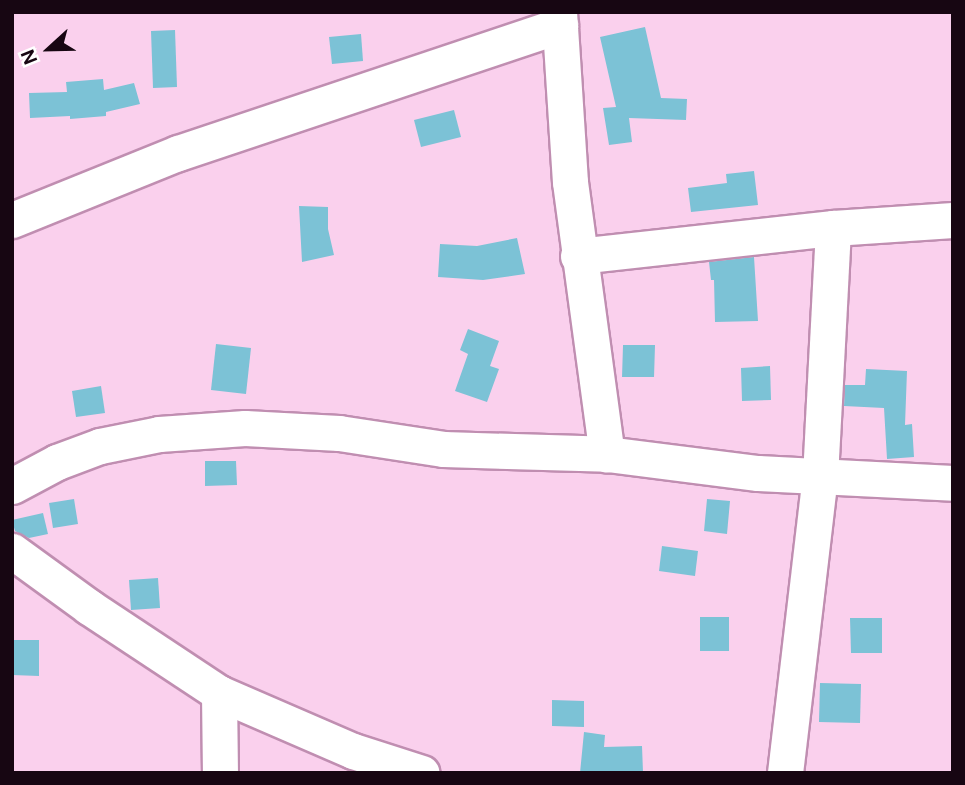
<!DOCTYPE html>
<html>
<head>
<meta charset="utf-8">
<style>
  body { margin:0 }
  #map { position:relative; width:965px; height:785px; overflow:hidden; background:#fad0ed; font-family:"DM Sans",sans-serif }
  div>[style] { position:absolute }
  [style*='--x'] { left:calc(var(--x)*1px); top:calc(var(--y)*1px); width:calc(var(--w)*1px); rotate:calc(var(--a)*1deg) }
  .building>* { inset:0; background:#7cc2d6 }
  .roads { filter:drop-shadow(2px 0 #c08eb1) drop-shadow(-2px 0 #c08eb1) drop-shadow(0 2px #c08eb1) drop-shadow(0 -2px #c08eb1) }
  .minor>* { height:35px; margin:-17.5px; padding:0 17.5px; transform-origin:17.5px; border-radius:17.5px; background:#fff }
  span { translate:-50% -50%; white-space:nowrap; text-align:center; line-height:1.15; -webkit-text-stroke:7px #fff; paint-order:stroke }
  .frame { position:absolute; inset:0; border:14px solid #170612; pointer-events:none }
  .north { position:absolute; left:14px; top:14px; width:70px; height:70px; -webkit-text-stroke:5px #fff; paint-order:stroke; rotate:248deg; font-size:19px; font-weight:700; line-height:28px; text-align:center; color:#170612 }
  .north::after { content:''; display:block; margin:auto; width:24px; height:32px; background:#170612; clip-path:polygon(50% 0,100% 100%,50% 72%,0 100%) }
</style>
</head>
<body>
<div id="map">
  <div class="building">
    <i style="clip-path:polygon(645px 27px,661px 98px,687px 99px,686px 120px,629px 118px,632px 142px,609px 145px,603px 108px,616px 107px,600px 37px)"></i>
    <i style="clip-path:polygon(175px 30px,177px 87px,153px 88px,151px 31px)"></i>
    <i style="clip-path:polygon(361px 34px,363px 61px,332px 64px,329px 37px)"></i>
    <i style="clip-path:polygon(103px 79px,104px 90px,134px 83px,140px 104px,106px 112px,106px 116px,70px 119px,70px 116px,30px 118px,29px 93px,67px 92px,66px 82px)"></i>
    <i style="clip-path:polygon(454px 110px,461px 137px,421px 147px,414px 120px)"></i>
    <i style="clip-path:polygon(754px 171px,758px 205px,691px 212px,688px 188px,727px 183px,726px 174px)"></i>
    <i style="clip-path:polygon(299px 206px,328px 207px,328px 229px,334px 255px,302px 262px)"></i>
    <i style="clip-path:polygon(517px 238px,525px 274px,483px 280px,438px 277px,440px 244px,477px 246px)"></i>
    <i style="clip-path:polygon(754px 257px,758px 321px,715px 322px,714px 280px,711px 280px,709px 262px)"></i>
    <i style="clip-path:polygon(468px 329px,499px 341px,490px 366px,499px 369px,487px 402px,455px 391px,468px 354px,460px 350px)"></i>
    <i style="clip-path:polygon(216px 344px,251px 348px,246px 394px,211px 390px)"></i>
    <i style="clip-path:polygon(623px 345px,655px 345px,654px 377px,622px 377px)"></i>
    <i style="clip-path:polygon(770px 366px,771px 400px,742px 401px,741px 368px)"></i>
    <i style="clip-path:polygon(866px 369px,907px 371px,905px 425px,912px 424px,914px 457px,887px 459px,884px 408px,844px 406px,845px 385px,865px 385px)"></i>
    <i style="clip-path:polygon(101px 386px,105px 413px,76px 417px,72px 391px)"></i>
    <i style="clip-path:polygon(205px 461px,236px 461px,237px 485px,205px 486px)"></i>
    <i style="clip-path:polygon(74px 499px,78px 524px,53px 528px,49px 503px)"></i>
    <i style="clip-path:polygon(707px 499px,730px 501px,727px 534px,704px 531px)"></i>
    <i style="clip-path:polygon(43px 513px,48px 534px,29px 538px,15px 531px,12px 520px)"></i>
    <i style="clip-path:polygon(662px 546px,698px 551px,695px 576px,659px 571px)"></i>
    <i style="clip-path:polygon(158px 578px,160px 608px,131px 610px,129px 580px)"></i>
    <i style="clip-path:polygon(700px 617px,729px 617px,729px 651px,700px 651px)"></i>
    <i style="clip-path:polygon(850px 618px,882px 618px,882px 653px,851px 653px)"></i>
    <i style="clip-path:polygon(12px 640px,39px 640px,39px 676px,12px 675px)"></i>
    <i style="clip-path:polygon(820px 683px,861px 684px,860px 723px,819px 722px)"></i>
    <i style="clip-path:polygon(552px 700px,584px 701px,584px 727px,552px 726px)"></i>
    <i style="clip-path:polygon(584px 732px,605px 735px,604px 747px,642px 746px,643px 772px,580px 773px)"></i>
  </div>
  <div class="roads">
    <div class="minor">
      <i style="--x:559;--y:12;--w:170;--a:86.3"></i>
      <i style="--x:570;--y:182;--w:275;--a:82.3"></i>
      <i style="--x:12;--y:220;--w:179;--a:-22"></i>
      <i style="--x:178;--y:153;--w:403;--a:-18.5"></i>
      <i style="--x:578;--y:256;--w:257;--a:-6.3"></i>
      <i style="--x:833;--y:228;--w:120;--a:-3.8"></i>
      <i style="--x:12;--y:486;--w:51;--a:-28.1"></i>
      <i style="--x:57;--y:462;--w:46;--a:-20.4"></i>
      <i style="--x:100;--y:446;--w:60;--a:-11.5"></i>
      <i style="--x:159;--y:434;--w:86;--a:-4"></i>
      <i style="--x:245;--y:428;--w:94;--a:3"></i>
      <i style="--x:339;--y:433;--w:105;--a:8.7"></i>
      <i style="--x:443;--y:449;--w:164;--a:1.7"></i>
      <i style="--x:607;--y:454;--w:152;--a:7.2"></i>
      <i style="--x:758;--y:473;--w:195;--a:2.9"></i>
      <i style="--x:12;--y:551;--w:95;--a:36"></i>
      <i style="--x:89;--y:607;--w:156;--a:33.5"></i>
      <i style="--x:219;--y:693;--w:146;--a:23.4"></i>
      <i style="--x:353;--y:751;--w:72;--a:17.7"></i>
      <i style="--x:219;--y:693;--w:80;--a:89.3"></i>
      <i style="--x:785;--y:773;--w:298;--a:-83.3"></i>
      <i style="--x:820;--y:477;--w:249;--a:-87"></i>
    </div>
  </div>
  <div class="frame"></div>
  <div class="north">N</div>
</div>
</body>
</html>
